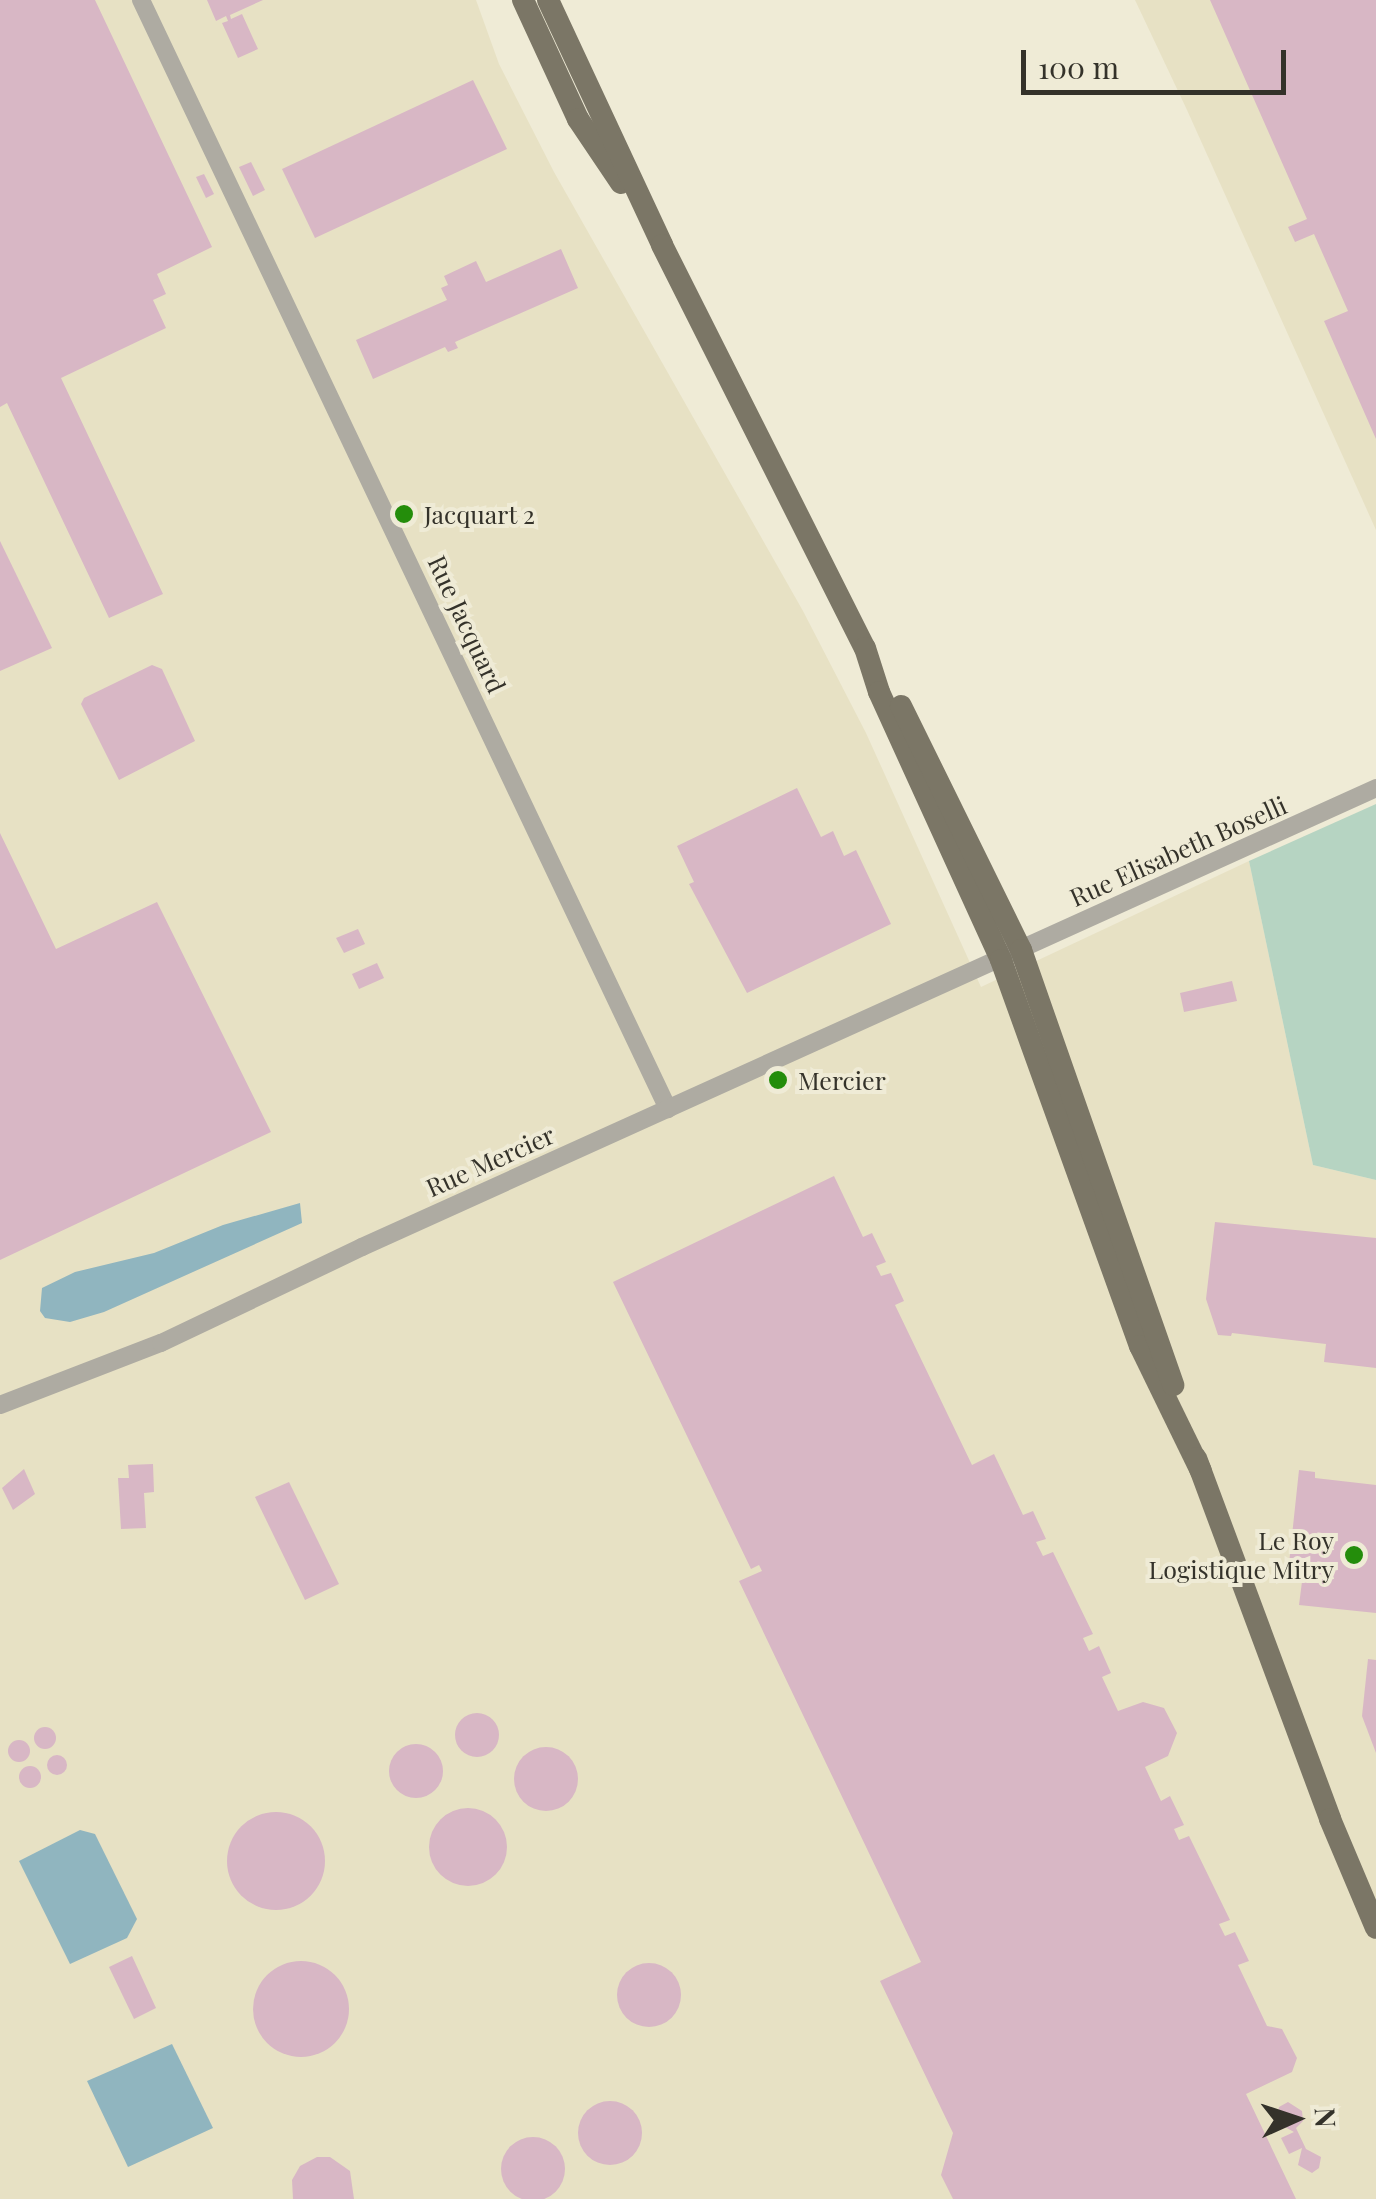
<!DOCTYPE html>
<html>
<head>
<meta charset="utf-8">
<style>
  body { margin:0 }
  #map { position:relative; width:1376px; height:2199px; overflow:hidden; background:#efebd6; font-family:"Playfair Display",serif }
  div>[style] { position:absolute }
  [style*='--x'] { left:calc(var(--x)*1px); top:calc(var(--y)*1px); width:calc(var(--w)*1px); rotate:calc(var(--a)*1deg) }
  .built>* { inset:0; background:#e7e1c4 }
  .green>* { inset:0; background:#b6d4c2 }
  .water>* { inset:0; background:#90b5bf }
  .building>* { inset:0; background:#d8b7c5 }
  .round { border-radius:50% }
  .minor>* { height:18px; margin:-9px; padding:0 9px; transform-origin:9px; border-radius:9px; background:#aeaba2 }
  .major>* { height:22px; margin:-11px; padding:0 11px; transform-origin:11px; border-radius:11px; background:#7b7666 }
  .dots>* { width:28px; height:28px; translate:-50% -50%; box-sizing:border-box; border:5px solid #efebd6; border-radius:50% }
  span { translate:-50% -50%; white-space:nowrap; text-align:center; line-height:1.15; -webkit-text-stroke:8px #efebd6; paint-order:stroke }
  .poi-label { font-size:25px; color:#34322a }
  .left { translate:0 -50%; text-align:left }
  .right { translate:-100% -50%; text-align:right }
  .street-label { font-size:25px; color:#34322a }
  .north { position:absolute; left:1246px; top:2069px; width:100px; height:100px; -webkit-text-stroke:8px #efebd6; paint-order:stroke; rotate:87deg; font-size:28px; font-weight:700; line-height:40px; text-align:center; color:#34322a }
  .north::after { content:''; display:block; margin:auto; width:35px; height:45px; background:#34322a; clip-path:polygon(50% 0,100% 100%,50% 72%,0 100%) }
  .scale { position:absolute; left:1021px; top:50px; width:265px; height:45px; box-sizing:border-box; border:5px solid #34322a; border-top:0; padding-left:12px; font-size:30px; line-height:35px; white-space:nowrap; color:#34322a; -webkit-text-stroke:8px #efebd6; paint-order:stroke }
</style>
</head>
<body>
<div id="map">
  <div class="built">
    <i style="clip-path:polygon(0 0,476px 0,499px 64px,554px 172px,803px 611px,866px 733px,981px 987px,1249px 861px,1313px 1165px,1376px 1180px,1376px 2199px,0 2199px)"></i>
    <i style="clip-path:polygon(1135px 0,1376px 0,1376px 530px,1187px 110px)"></i>
  </div>
  <div class="green">
    <i style="clip-path:polygon(1376px 804px,1376px 1180px,1313px 1165px,1249px 861px)"></i>
  </div>
  <div class="water">
    <i style="clip-path:polygon(300px 1203px,302px 1223px,104px 1312px,70px 1322px,45px 1318px,40px 1311px,42px 1288px,75px 1272px,154px 1253px,223px 1225px)"></i>
    <i style="clip-path:polygon(80px 1830px,95px 1834px,137px 1919px,127px 1938px,70px 1964px,19px 1861px)"></i>
    <i style="clip-path:polygon(172px 2044px,213px 2128px,128px 2167px,87px 2081px)"></i>
  </div>
  <div class="building">
    <i style="clip-path:polygon(0 0,95px 0,212px 247px,157px 274px,166px 294px,153px 300px,166px 328px,61px 378px,163px 594px,109px 618px,7px 403px,0 407px)"></i>
    <i style="clip-path:polygon(207px 0,263px 0,230px 15px,231px 19px,242px 14px,258px 49px,238px 58px,222px 23px,228px 21px,226px 16px,216px 21px)"></i>
    <i style="clip-path:polygon(1210px 0,1376px 0,1376px 439px,1324px 321px,1348px 311px,1314px 234px,1295px 242px,1288px 227px,1307px 219px)"></i>
    <i style="clip-path:polygon(473px 80px,507px 149px,315px 238px,282px 169px)"></i>
    <i style="clip-path:polygon(251px 162px,265px 190px,253px 196px,239px 167px)"></i>
    <i style="clip-path:polygon(204px 174px,214px 194px,206px 198px,196px 177px)"></i>
    <i style="clip-path:polygon(561px 249px,578px 288px,455px 342px,458px 348px,448px 352px,445px 347px,373px 379px,356px 340px,447px 300px,441px 288px,448px 285px,444px 276px,476px 261px,486px 282px)"></i>
    <i style="clip-path:polygon(0 541px,52px 648px,0 671px)"></i>
    <i style="clip-path:polygon(152px 665px,162px 669px,195px 741px,119px 780px,81px 704px,84px 698px)"></i>
    <i style="clip-path:polygon(797px 788px,821px 837px,833px 831px,844px 856px,856px 850px,891px 924px,747px 993px,689px 884px,694px 882px,677px 846px)"></i>
    <i style="clip-path:polygon(0 833px,56px 949px,157px 902px,271px 1132px,0 1260px)"></i>
    <i style="clip-path:polygon(358px 929px,365px 944px,344px 953px,336px 938px)"></i>
    <i style="clip-path:polygon(377px 963px,384px 978px,359px 989px,352px 974px)"></i>
    <i style="clip-path:polygon(1232px 981px,1237px 1001px,1184px 1012px,1180px 993px)"></i>
    <i style="clip-path:polygon(834px 1176px,863px 1237px,872px 1233px,886px 1262px,876px 1266px,881px 1276px,891px 1273px,904px 1301px,895px 1305px,972px 1465px,994px 1454px,1023px 1515px,1033px 1511px,1046px 1539px,1036px 1542px,1043px 1556px,1053px 1552px,1093px 1634px,1083px 1638px,1089px 1651px,1099px 1646px,1111px 1673px,1102px 1677px,1118px 1711px,1143px 1702px,1164px 1708px,1177px 1733px,1168px 1756px,1145px 1767px,1161px 1801px,1170px 1796px,1184px 1825px,1174px 1829px,1179px 1840px,1189px 1836px,1230px 1920px,1219px 1924px,1225px 1936px,1235px 1932px,1249px 1961px,1238px 1965px,1267px 2026px,1282px 2029px,1297px 2058px,1292px 2072px,1246px 2094px,1296px 2199px,953px 2199px,941px 2175px,953px 2133px,880px 1981px,921px 1962px,739px 1581px,762px 1571px,759px 1565px,751px 1569px,613px 1282px)"></i>
    <i style="clip-path:polygon(1215px 1222px,1376px 1238px,1376px 1368px,1324px 1362px,1326px 1344px,1232px 1333px,1231px 1336px,1218px 1335px,1206px 1299px)"></i>
    <i style="clip-path:polygon(153px 1464px,154px 1492px,144px 1493px,146px 1528px,121px 1529px,118px 1478px,129px 1478px,128px 1465px)"></i>
    <i style="clip-path:polygon(24px 1469px,35px 1494px,13px 1510px,2px 1488px)"></i>
    <i style="clip-path:polygon(1299px 1470px,1315px 1472px,1315px 1478px,1376px 1485px,1376px 1613px,1299px 1605px,1303px 1574px,1288px 1573px)"></i>
    <i style="clip-path:polygon(289px 1482px,339px 1584px,305px 1600px,255px 1497px)"></i>
    <i style="clip-path:polygon(1368px 1659px,1376px 1660px,1376px 1753px,1362px 1716px)"></i>
    <i class="round" style="left:455px;top:1713px;width:44px;height:44px"></i>
    <i class="round" style="left:34px;top:1727px;width:22px;height:22px"></i>
    <i class="round" style="left:8px;top:1740px;width:22px;height:22px"></i>
    <i class="round" style="left:389px;top:1744px;width:54px;height:54px"></i>
    <i class="round" style="left:514px;top:1747px;width:64px;height:64px"></i>
    <i class="round" style="left:47px;top:1755px;width:20px;height:20px"></i>
    <i class="round" style="left:19px;top:1766px;width:22px;height:22px"></i>
    <i class="round" style="left:429px;top:1808px;width:78px;height:78px"></i>
    <i class="round" style="left:227px;top:1812px;width:98px;height:98px"></i>
    <i style="clip-path:polygon(132px 1956px,156px 2008px,134px 2019px,109px 1967px)"></i>
    <i class="round" style="left:253px;top:1961px;width:96px;height:96px"></i>
    <i class="round" style="left:617px;top:1963px;width:64px;height:64px"></i>
    <i class="round" style="left:578px;top:2101px;width:64px;height:64px"></i>
    <i style="clip-path:polygon(1288px 2102px,1302px 2111px,1303px 2121px,1296px 2128px,1306px 2149px,1321px 2157px,1319px 2168px,1312px 2173px,1298px 2165px,1302px 2148px,1289px 2154px,1281px 2138px,1294px 2132px,1276px 2122px,1279px 2107px)"></i>
    <i class="round" style="left:501px;top:2137px;width:64px;height:64px"></i>
    <i style="clip-path:polygon(330px 2157px,350px 2171px,354px 2199px,293px 2199px,292px 2180px,300px 2166px,317px 2157px)"></i>
  </div>
  <div class="minor">
    <i style="--x:141;--y:0;--w:1228;--a:64.58"></i>
    <i style="--x:0;--y:1405;--w:173;--a:-21.1"></i>
    <i style="--x:161;--y:1343;--w:223;--a:-25.5"></i>
    <i style="--x:362;--y:1247;--w:1113;--a:-24.35"></i>
  </div>
  <div class="major">
    <i style="--x:523;--y:0;--w:131;--a:65.2"></i>
    <i style="--x:578;--y:119;--w:77;--a:56.1"></i>
    <i style="--x:548;--y:0;--w:270;--a:65"></i>
    <i style="--x:662;--y:245;--w:451;--a:63.3"></i>
    <i style="--x:865;--y:648;--w:46;--a:72.3"></i>
    <i style="--x:879;--y:692;--w:294;--a:65.5"></i>
    <i style="--x:1001;--y:960;--w:410;--a:70.2"></i>
    <i style="--x:1140;--y:1346;--w:139;--a:64"></i>
    <i style="--x:901;--y:706;--w:272;--a:63.8"></i>
    <i style="--x:1021;--y:950;--w:461;--a:70.7"></i>
    <i style="--x:1196;--y:1458;--w:385;--a:69.6"></i>
    <i style="--x:1330;--y:1819;--w:118;--a:67.1"></i>
  </div>
  <div class="dots">
    <i style="left:404px;top:514px;background:#248d0b"></i>
    <i style="left:778px;top:1080px;background:#248d0b"></i>
    <i style="left:1354px;top:1555px;background:#248d0b"></i>
  </div>
  <div class="poi-label">
    <span class="left" style="left:424px;top:514px">Jacquart 2</span>
    <span class="left" style="left:798px;top:1080px">Mercier</span>
    <span class="right" style="left:1334px;top:1555px">Le Roy<br>Logistique Mitry</span>
  </div>
  <div class="street-label">
    <span style="left:467px;top:624px;rotate:65deg">Rue Jacquard</span>
    <span style="left:1178px;top:851px;rotate:-24deg">Rue Elisabeth Boselli</span>
    <span style="left:490px;top:1161px;rotate:-24deg">Rue Mercier</span>
  </div>
  <div class="north">N</div>
  <div class="scale">100 m</div>
</div>
</body>
</html>
